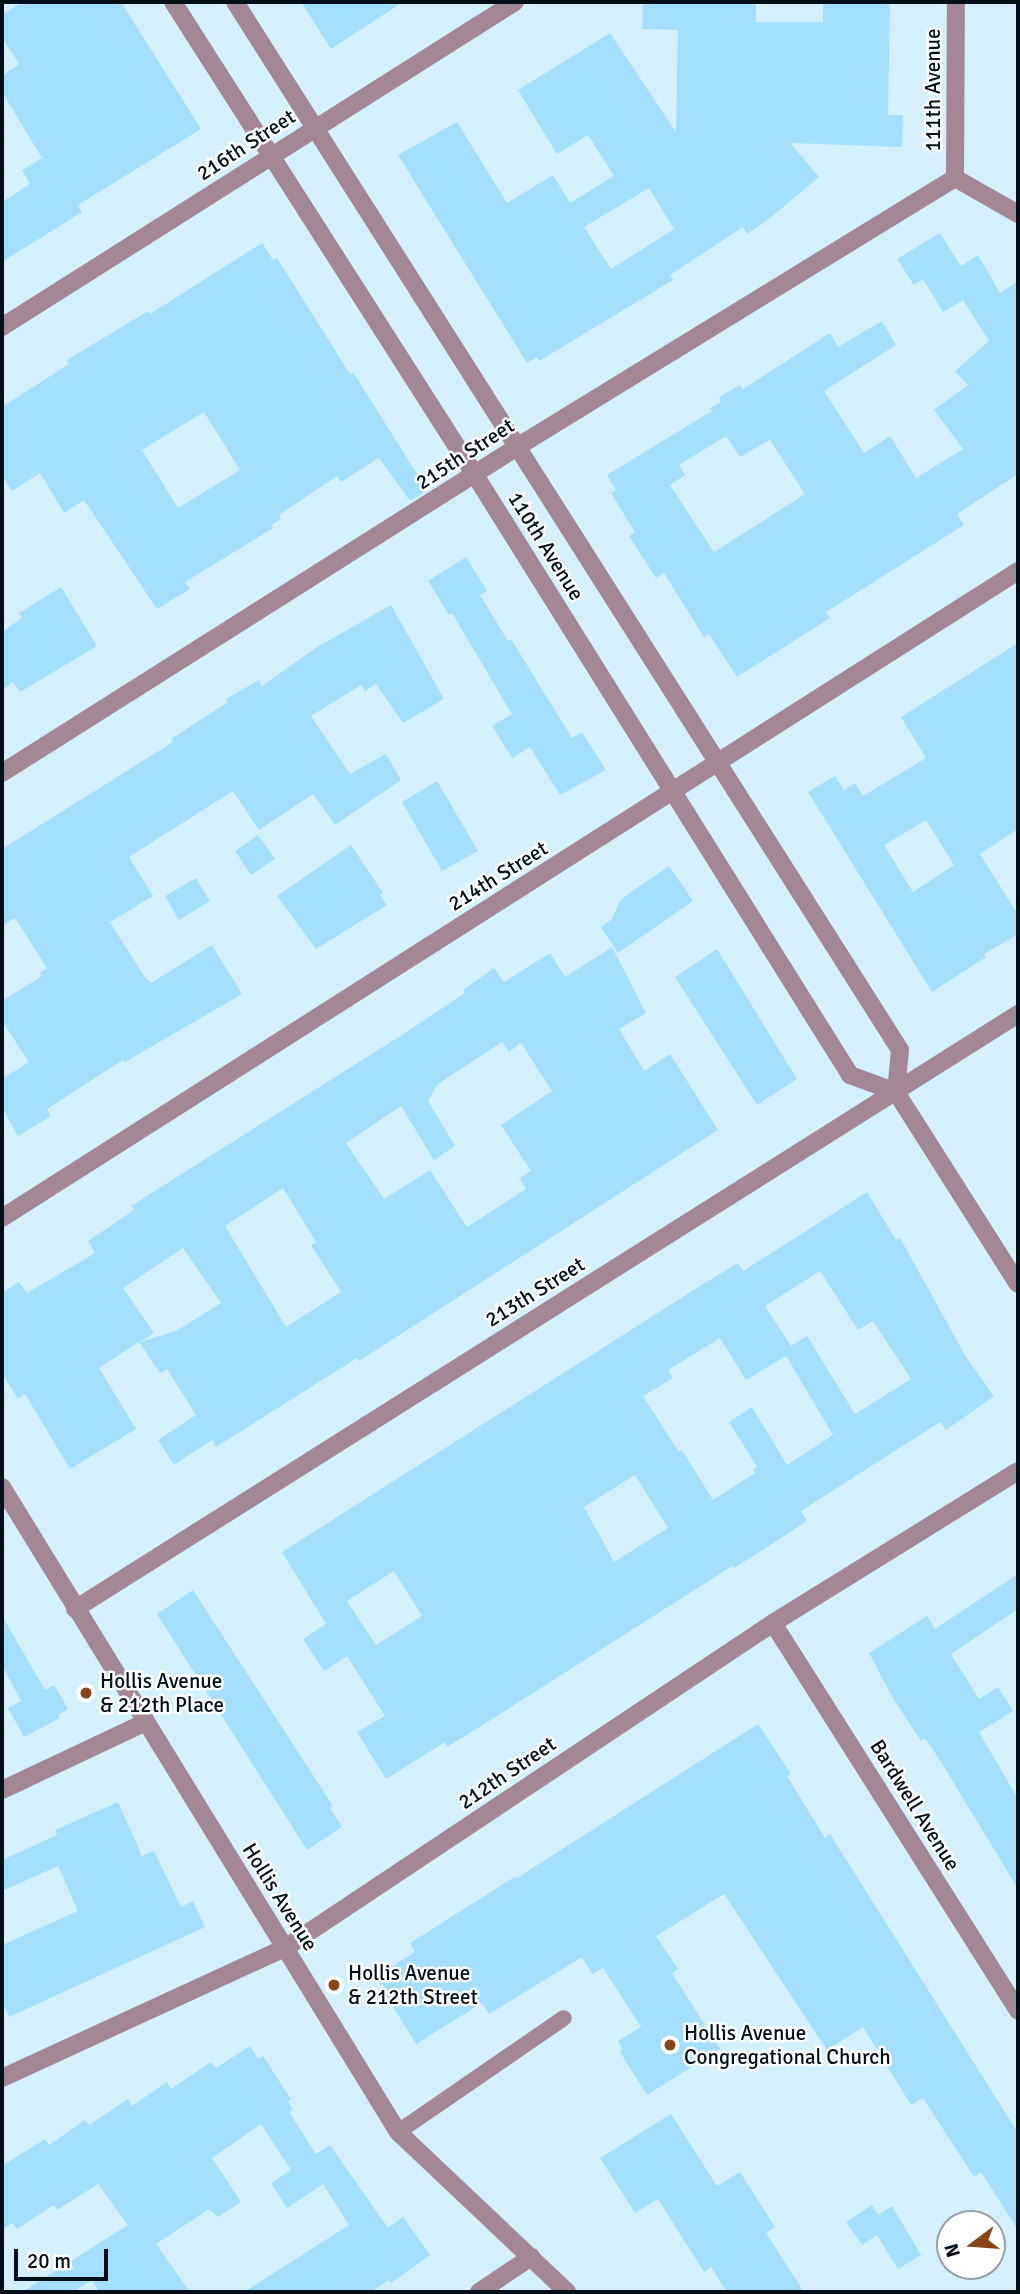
<!DOCTYPE html>
<html>
<head>
<meta charset="utf-8">
<style>
  body { margin:0 }
  #map { position:relative; width:1020px; height:2294px; overflow:hidden; background:#d4f0fd; font-family:Signika,sans-serif }
  div>[style] { position:absolute }
  [style*='--x'] { left:calc(var(--x)*1px); top:calc(var(--y)*1px); width:calc(var(--w)*1px); rotate:calc(var(--a)*1deg) }
  .building>* { inset:0; background:#a3dffc }
  .service>* { height:16px; margin:-8px; padding:0 8px; transform-origin:8px; border-radius:8px; background:#a38794 }
  .minor>* { height:18px; margin:-9px; padding:0 9px; transform-origin:9px; border-radius:9px; background:#a38794 }
  .dots>* { width:19px; height:19px; translate:-50% -50%; box-sizing:border-box; border:4px solid #fff; border-radius:50% }
  span { translate:-50% -50%; white-space:nowrap; text-align:center; line-height:1.15; -webkit-text-stroke:5px #fff; paint-order:stroke }
  .street-label { font-size:21px; color:#000f18 }
  .poi-label { font-size:21px; color:#000f18 }
  .left { translate:0 -50%; text-align:left }
  .frame { position:absolute; inset:0; border:4px solid #000f18; pointer-events:none }
  .north { position:absolute; left:936px; top:2210px; width:70px; height:70px; box-sizing:border-box; background:#fff; border:2px solid #999fa3; border-radius:50%; rotate:254deg; font-size:19px; font-weight:700; line-height:28px; text-align:center; color:#000f18 }
  .north::after { content:''; display:block; margin:auto; width:24px; height:32px; background:#89451a; clip-path:polygon(50% 0,100% 100%,50% 72%,0 100%) }
  .scale { position:absolute; left:14px; top:2249px; width:94px; height:32px; box-sizing:border-box; border:4px solid #000f18; border-top:0; padding-left:9px; font-size:21px; line-height:24px; white-space:nowrap; color:#000f18; -webkit-text-stroke:5px #fff; paint-order:stroke }
</style>
</head>
<body>
<div id="map">
  <div class="building">
    <i style="clip-path:polygon(22px 2px,121px 2px,201px 129px,78px 205px,82px 212px,2px 262px,2px 202px,30px 184px,22px 170px,42px 158px,2px 92px,2px 76px,19px 64px,2px 37px,2px 15px)"></i>
    <i style="clip-path:polygon(301px 2px,403px 2px,331px 49px)"></i>
    <i style="clip-path:polygon(evenodd,643px 2px,756px 2px,756px 22px,823px 22px,823px 2px,890px 2px,888px 115px,903px 115px,902px 147px,790px 143px,819px 177px,769px 219px,747px 234px,743px 227px,670px 275px,673px 280px,539px 361px,537px 357px,527px 363px,398px 155px,457px 122px,507px 203px,553px 175px,570px 203px,614px 176px,588px 135px,557px 154px,518px 90px,610px 33px,676px 132px,678px 30px,642px 29px,643px 2px,649px 188px,674px 229px,611px 269px,584px 227px,649px 188px)"></i>
    <i style="clip-path:polygon(evenodd,940px 233px,961px 266px,978px 255px,1000px 293px,1018px 281px,1018px 474px,957px 514px,964px 525px,826px 612px,830px 618px,737px 677px,709px 634px,704px 637px,702px 634px,664px 573px,656px 578px,629px 536px,635px 532px,611px 493px,616px 490px,607px 475px,712px 411px,710px 408px,721px 402px,719px 397px,740px 385px,743px 389px,830px 333px,838px 347px,882px 321px,896px 345px,824px 391px,864px 453px,890px 436px,916px 478px,963px 449px,934px 410px,968px 385px,955px 371px,989px 341px,963px 300px,943px 312px,923px 279px,914px 285px,897px 259px,940px 233px,726px 436px,740px 457px,770px 440px,805px 494px,714px 552px,670px 485px,685px 475px,679px 465px,726px 436px)"></i>
    <i style="clip-path:polygon(evenodd,262px 243px,273px 260px,277px 258px,350px 374px,353px 372px,427px 490px,410px 501px,379px 458px,341px 482px,337px 476px,279px 515px,281px 519px,271px 525px,273px 528px,185px 582px,190px 589px,157px 609px,84px 500px,64px 513px,40px 473px,12px 491px,2px 475px,2px 407px,69px 364px,67px 360px,148px 311px,150px 314px,262px 243px,204px 412px,240px 470px,178px 508px,142px 450px,204px 412px)"></i>
    <i style="clip-path:polygon(466px 557px,487px 591px,480px 595px,508px 641px,511px 639px,572px 738px,582px 732px,606px 770px,560px 795px,530px 747px,512px 758px,492px 726px,512px 714px,452px 613px,449px 615px,428px 581px)"></i>
    <i style="clip-path:polygon(61px 587px,97px 646px,20px 692px,13px 682px,2px 690px,2px 632px,22px 618px,19px 613px)"></i>
    <i style="clip-path:polygon(391px 605px,444px 699px,403px 723px,376px 684px,365px 691px,361px 685px,311px 716px,350px 774px,386px 754px,401px 780px,335px 825px,313px 794px,259px 830px,233px 791px,129px 857px,153px 896px,110px 922px,144px 976px,151px 983px,212px 945px,242px 994px,125px 1062px,123px 1060px,47px 1109px,51px 1116px,18px 1136px,2px 1108px,2px 1079px,29px 1062px,2px 1021px,2px 1001px,42px 976px,40px 973px,47px 968px,15px 918px,2px 926px,2px 849px,173px 742px,171px 739px,228px 702px,226px 699px,259px 680px,262px 686px,317px 647px)"></i>
    <i style="clip-path:polygon(evenodd,1018px 643px,1018px 829px,980px 854px,1018px 915px,1018px 934px,984px 954px,986px 957px,932px 992px,808px 792px,835px 776px,844px 790px,855px 783px,863px 796px,926px 758px,901px 717px,1018px 643px,926px 820px,954px 865px,913px 892px,884px 845px,926px 820px)"></i>
    <i style="clip-path:polygon(437px 781px,478px 851px,442px 871px,402px 802px)"></i>
    <i style="clip-path:polygon(258px 835px,275px 859px,251px 875px,235px 851px)"></i>
    <i style="clip-path:polygon(351px 845px,383px 893px,380px 895px,387px 905px,316px 949px,277px 896px)"></i>
    <i style="clip-path:polygon(669px 866px,693px 901px,618px 953px,601px 927px,612px 919px,621px 899px)"></i>
    <i style="clip-path:polygon(196px 878px,210px 901px,179px 920px,165px 896px)"></i>
    <i style="clip-path:polygon(evenodd,612px 947px,646px 1013px,619px 1029px,644px 1071px,670px 1054px,718px 1130px,359px 1361px,357px 1358px,216px 1447px,212px 1440px,174px 1465px,158px 1440px,196px 1415px,167px 1369px,160px 1373px,139px 1342px,99px 1368px,136px 1429px,70px 1469px,25px 1394px,18px 1399px,2px 1373px,2px 1293px,19px 1282px,27px 1293px,95px 1253px,88px 1241px,134px 1210px,131px 1206px,405px 1033px,465px 993px,463px 990px,494px 968px,504px 982px,550px 953px,565px 977px,612px 947px,502px 1042px,509px 1052px,521px 1043px,552px 1091px,501px 1125px,531px 1171px,520px 1178px,526px 1189px,467px 1227px,430px 1170px,384px 1199px,346px 1143px,401px 1106px,434px 1160px,455px 1146px,428px 1101px,438px 1084px,502px 1042px,612px 947px,283px 1188px,316px 1242px,311px 1245px,341px 1292px,286px 1327px,225px 1226px,283px 1188px,612px 947px,183px 1248px,221px 1303px,176px 1331px,140px 1342px,154px 1333px,123px 1288px,183px 1248px)"></i>
    <i style="clip-path:polygon(717px 949px,797px 1079px,757px 1105px,675px 977px)"></i>
    <i style="clip-path:polygon(evenodd,867px 1192px,896px 1240px,900px 1238px,966px 1357px,994px 1396px,946px 1430px,940px 1422px,801px 1511px,807px 1521px,758px 1553px,734px 1568px,732px 1566px,486px 1723px,447px 1747px,445px 1742px,386px 1779px,357px 1732px,385px 1716px,347px 1656px,324px 1671px,303px 1639px,326px 1624px,282px 1552px,692px 1291px,738px 1263px,743px 1271px,867px 1192px,820px 1271px,858px 1330px,873px 1321px,911px 1379px,855px 1414px,807px 1336px,791px 1346px,765px 1306px,820px 1271px,867px 1192px,720px 1338px,746px 1380px,786px 1356px,833px 1435px,787px 1465px,752px 1407px,729px 1422px,757px 1467px,753px 1470px,755px 1473px,713px 1500px,682px 1450px,679px 1452px,643px 1396px,673px 1378px,668px 1370px,720px 1338px,867px 1192px,635px 1475px,668px 1528px,614px 1562px,584px 1507px,635px 1475px,867px 1192px,394px 1571px,422px 1616px,376px 1645px,347px 1601px,394px 1571px)"></i>
    <i style="clip-path:polygon(1018px 1574px,1018px 1609px,951px 1654px,979px 1699px,998px 1687px,1013px 1711px,979px 1732px,1018px 1799px,1018px 1889px,938px 1757px,925px 1739px,921px 1741px,894px 1700px,869px 1653px,927px 1616px,935px 1629px)"></i>
    <i style="clip-path:polygon(193px 1590px,333px 1806px,330px 1808px,342px 1827px,307px 1850px,157px 1614px)"></i>
    <i style="clip-path:polygon(2px 1616px,45px 1690px,54px 1685px,68px 1709px,58px 1715px,60px 1718px,24px 1737px,8px 1708px,21px 1701px,2px 1665px)"></i>
    <i style="clip-path:polygon(758px 1724px,791px 1774px,787px 1776px,825px 1838px,830px 1834px,1018px 2133px,1018px 2230px,981px 2172px,974px 2177px,923px 2098px,911px 2105px,863px 2027px,827px 2050px,724px 1894px,656px 1936px,678px 1969px,672px 1973px,720px 2049px,647px 2095px,620px 2052px,623px 2050px,618px 2041px,641px 2027px,603px 1968px,592px 1974px,582px 1957px,489px 2014px,482px 2003px,416px 2044px,375px 1977px,415px 1952px,410px 1943px,516px 1876px,517px 1878px)"></i>
    <i style="clip-path:polygon(118px 1802px,142px 1856px,154px 1851px,181px 1907px,193px 1901px,205px 1927px,9px 2017px,2px 2001px,2px 1945px,78px 1911px,58px 1866px,2px 1891px,2px 1860px,57px 1835px,55px 1830px)"></i>
    <i style="clip-path:polygon(250px 2046px,258px 2059px,263px 2056px,291px 2099px,288px 2102px,293px 2110px,289px 2112px,316px 2154px,330px 2145px,388px 2228px,403px 2217px,430px 2255px,391px 2283px,389px 2280px,371px 2292px,244px 2292px,349px 2225px,323px 2184px,287px 2208px,271px 2183px,291px 2170px,261px 2124px,212px 2158px,241px 2202px,218px 2217px,209px 2209px,156px 2244px,190px 2292px,99px 2292px,92px 2280px,73px 2292px,22px 2292px,128px 2225px,98px 2184px,57px 2210px,54px 2205px,17px 2229px,12px 2223px,2px 2230px,2px 2166px,45px 2139px,49px 2145px,85px 2120px,89px 2125px,128px 2099px,132px 2106px,167px 2082px,171px 2089px,211px 2062px,216px 2068px)"></i>
    <i style="clip-path:polygon(671px 2114px,717px 2186px,740px 2172px,775px 2227px,766px 2233px,804px 2292px,727px 2292px,711px 2267px,704px 2272px,658px 2199px,635px 2213px,600px 2158px)"></i>
    <i style="clip-path:polygon(872px 2205px,878px 2215px,892px 2206px,921px 2255px,898px 2269px,877px 2235px,862px 2245px,846px 2222px)"></i>
  </div>
  <div class="service">
    <i style="--x:398;--y:2132;--w:201;--a:-34.5"></i>
  </div>
  <div class="minor">
    <i style="--x:173;--y:2;--w:561;--a:57.44"></i>
    <i style="--x:475;--y:475;--w:708;--a:57.99"></i>
    <i style="--x:850;--y:1075;--w:49;--a:20.3"></i>
    <i style="--x:235;--y:2;--w:1241;--a:57.6"></i>
    <i style="--x:900;--y:1050;--w:42;--a:95.4"></i>
    <i style="--x:896;--y:1092;--w:227;--a:57.6"></i>
    <i style="--x:955;--y:178;--w:176;--a:-89.7"></i>
    <i style="--x:955;--y:178;--w:73;--a:29.7"></i>
    <i style="--x:2;--y:327;--w:607;--a:-32.36"></i>
    <i style="--x:2;--y:773;--w:610;--a:-32.33"></i>
    <i style="--x:517;--y:447;--w:514;--a:-31.56"></i>
    <i style="--x:2;--y:1218;--w:1205;--a:-32.49"></i>
    <i style="--x:2;--y:1487;--w:757;--a:58.45"></i>
    <i style="--x:398;--y:2132;--w:233;--a:43.4"></i>
    <i style="--x:75;--y:1609;--w:1115;--a:-32.25"></i>
    <i style="--x:773;--y:1623;--w:459;--a:57.7"></i>
    <i style="--x:2;--y:1790;--w:159;--a:-25.3"></i>
    <i style="--x:2;--y:2078;--w:311;--a:-24.7"></i>
    <i style="--x:285;--y:1948;--w:586;--a:-33.66"></i>
    <i style="--x:773;--y:1623;--w:288;--a:-31.8"></i>
    <i style="--x:479;--y:2292;--w:63;--a:-33.9"></i>
  </div>
  <div class="dots">
    <i style="left:86px;top:1693px;background:#89451a"></i>
    <i style="left:334px;top:1985px;background:#89451a"></i>
    <i style="left:670px;top:2045px;background:#89451a"></i>
  </div>
  <div class="street-label">
    <span style="left:933px;top:90px;rotate:-90deg">111th Avenue</span>
    <span style="left:246px;top:145px;rotate:-33deg">216th Street</span>
    <span style="left:465px;top:454px;rotate:-33deg">215th Street</span>
    <span style="left:546px;top:546px;rotate:58deg">110th Avenue</span>
    <span style="left:498px;top:876px;rotate:-32deg">214th Street</span>
    <span style="left:535px;top:1292px;rotate:-32deg">213th Street</span>
    <span style="left:507px;top:1773px;rotate:-34deg">212th Street</span>
    <span style="left:915px;top:1805px;rotate:58deg">Bardwell Avenue</span>
    <span style="left:280px;top:1897px;rotate:58deg">Hollis Avenue</span>
  </div>
  <div class="poi-label">
    <span class="left" style="left:100px;top:1693px">Hollis Avenue<br>&amp; 212th Place</span>
    <span class="left" style="left:348px;top:1985px">Hollis Avenue<br>&amp; 212th Street</span>
    <span class="left" style="left:684px;top:2045px">Hollis Avenue<br>Congregational Church</span>
  </div>
  <div class="frame"></div>
  <div class="north">N</div>
  <div class="scale">20 m</div>
</div>
</body>
</html>
